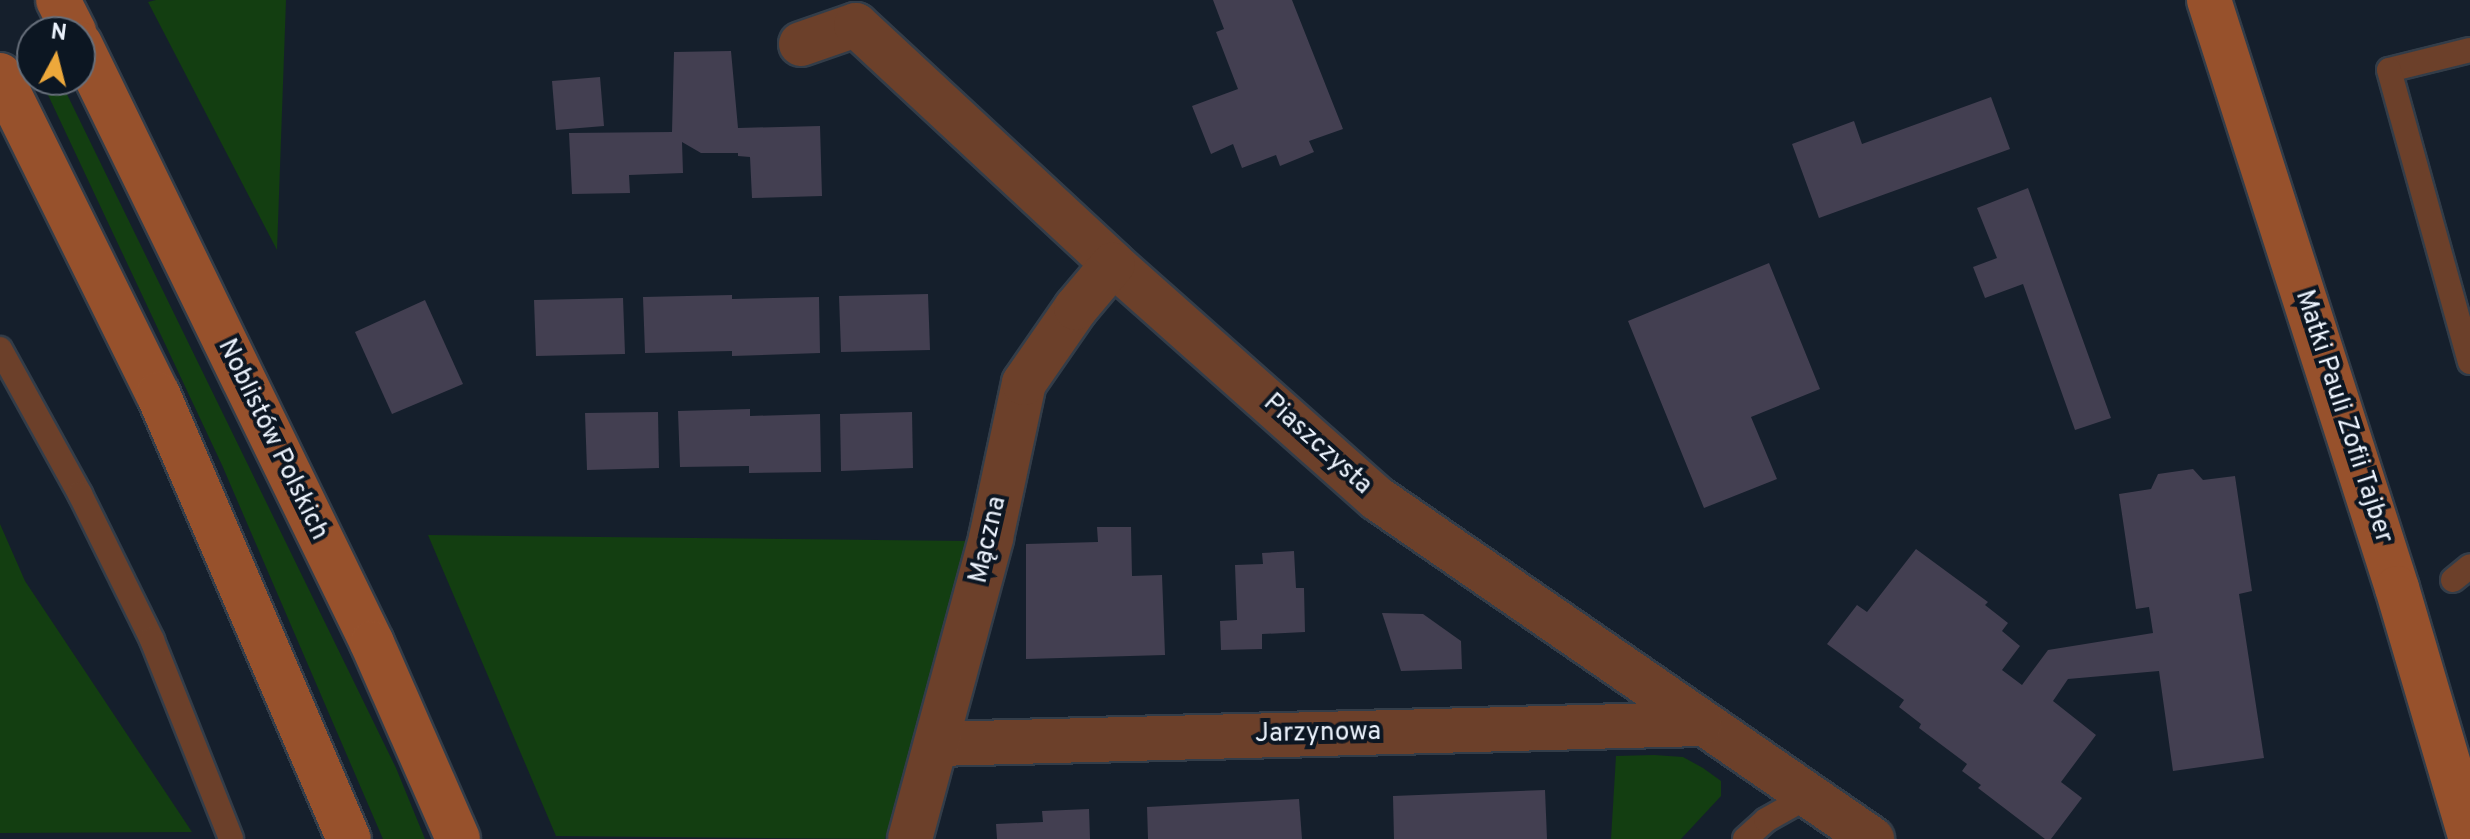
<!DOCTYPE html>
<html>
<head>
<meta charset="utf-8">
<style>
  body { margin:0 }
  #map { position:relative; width:2470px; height:839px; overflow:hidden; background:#151f2c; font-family:Overpass,sans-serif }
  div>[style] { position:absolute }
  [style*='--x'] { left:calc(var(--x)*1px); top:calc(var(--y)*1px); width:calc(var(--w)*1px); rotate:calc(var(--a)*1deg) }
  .green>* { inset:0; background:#133e11 }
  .building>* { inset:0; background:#433f51 }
  .roads { filter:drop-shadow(2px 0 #333d49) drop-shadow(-2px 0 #333d49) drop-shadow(0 2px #333d49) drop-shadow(0 -2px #333d49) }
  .lane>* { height:24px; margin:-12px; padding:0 12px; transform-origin:12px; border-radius:12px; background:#6c402a }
  .street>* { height:44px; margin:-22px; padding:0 22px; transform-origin:22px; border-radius:22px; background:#6c402a }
  .secondary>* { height:44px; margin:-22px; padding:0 22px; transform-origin:22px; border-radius:22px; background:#97512c }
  span { translate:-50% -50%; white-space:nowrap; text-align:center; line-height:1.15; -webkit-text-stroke:8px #0c1622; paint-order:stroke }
  .street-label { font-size:26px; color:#ecf3fd }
  .north { position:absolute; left:16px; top:16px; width:80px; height:80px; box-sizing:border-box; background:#0c1622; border:2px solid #666e7a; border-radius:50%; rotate:7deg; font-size:22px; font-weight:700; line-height:32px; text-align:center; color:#ecf3fd }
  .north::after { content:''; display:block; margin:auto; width:28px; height:36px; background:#eda83b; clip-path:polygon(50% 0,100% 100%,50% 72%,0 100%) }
</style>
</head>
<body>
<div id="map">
  <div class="green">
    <i style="clip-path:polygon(156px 0,286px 0,277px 250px,148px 2px)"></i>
    <i style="clip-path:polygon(41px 80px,60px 80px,396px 768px,425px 839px,383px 839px,222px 465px)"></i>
    <i style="clip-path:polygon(0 524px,25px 581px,192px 832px,0 833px)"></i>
    <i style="clip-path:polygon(428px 535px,971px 541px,885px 839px,556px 836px)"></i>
    <i style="clip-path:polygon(1654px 755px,1683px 757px,1703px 768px,1721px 781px,1721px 796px,1681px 839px,1611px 839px,1616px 756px)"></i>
  </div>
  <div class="building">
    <i style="clip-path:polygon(1213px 0,1292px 0,1343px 129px,1309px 141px,1314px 152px,1280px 166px,1276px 155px,1242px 168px,1233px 144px,1211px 154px,1192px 106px,1238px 89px,1216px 32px,1224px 29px)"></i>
    <i style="clip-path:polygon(731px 51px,738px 128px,820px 126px,822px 196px,752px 198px,750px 157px,738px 156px,738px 153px,701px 153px,682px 142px,683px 173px,629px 175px,630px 193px,572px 194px,569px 133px,672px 132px,674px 52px)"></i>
    <i style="clip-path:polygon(600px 77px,604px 126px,556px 130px,552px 81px)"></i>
    <i style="clip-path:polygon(1991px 97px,2010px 149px,1819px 218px,1792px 144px,1854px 121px,1862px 144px)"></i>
    <i style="clip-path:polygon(2028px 188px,2111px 418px,2075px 430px,2023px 284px,1985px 298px,1973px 267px,1997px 258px,1977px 208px)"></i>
    <i style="clip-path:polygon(1769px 263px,1820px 389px,1751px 417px,1777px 479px,1704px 508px,1628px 321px)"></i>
    <i style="clip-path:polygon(928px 294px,930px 350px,841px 352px,839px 296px)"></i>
    <i style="clip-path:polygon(732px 295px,732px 299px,819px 297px,820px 353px,732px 356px,732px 351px,645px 353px,643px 297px)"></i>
    <i style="clip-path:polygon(623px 298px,625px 354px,536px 356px,534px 300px)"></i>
    <i style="clip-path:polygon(425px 300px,463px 384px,392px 414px,355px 332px)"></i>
    <i style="clip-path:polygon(750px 409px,750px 416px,820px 414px,821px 472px,749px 473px,749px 466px,680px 467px,678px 411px)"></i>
    <i style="clip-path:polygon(658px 412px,659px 468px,587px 470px,585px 413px)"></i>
    <i style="clip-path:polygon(912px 412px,913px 468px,841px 471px,840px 414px)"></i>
    <i style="clip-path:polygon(2193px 469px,2203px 480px,2235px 476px,2252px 591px,2239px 594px,2264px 758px,2173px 771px,2159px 671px,2068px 679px,2053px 701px,2096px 735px,2061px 782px,2082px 798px,2051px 839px,2045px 839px,1978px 788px,1981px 785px,1962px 771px,1967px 764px,1919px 728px,1921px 724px,1899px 707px,1904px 700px,1827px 644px,1857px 605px,1867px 612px,1916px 549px,1988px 602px,1985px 605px,2008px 623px,2002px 631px,2020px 646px,2002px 670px,2022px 685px,2048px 650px,2153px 633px,2149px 607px,2136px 609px,2119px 494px,2151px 489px,2158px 474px)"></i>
    <i style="clip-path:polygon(1097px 527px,1131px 527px,1132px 576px,1162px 575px,1165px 655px,1026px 659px,1026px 544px,1098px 542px)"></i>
    <i style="clip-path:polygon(1294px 551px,1296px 588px,1304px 588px,1305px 632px,1262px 634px,1262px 649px,1221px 650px,1220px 621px,1237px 620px,1235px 565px,1263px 564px,1262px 553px)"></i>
    <i style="clip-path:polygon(1382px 613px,1423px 614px,1461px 641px,1462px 669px,1401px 671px)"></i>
    <i style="clip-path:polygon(1545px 790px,1547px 839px,1394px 839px,1393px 796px)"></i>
    <i style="clip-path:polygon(1299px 799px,1302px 839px,1148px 839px,1147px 807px)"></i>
    <i style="clip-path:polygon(1089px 809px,1090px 839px,997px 839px,996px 824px,1043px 822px,1042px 811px)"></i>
  </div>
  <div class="roads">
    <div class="lane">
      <i style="--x:2470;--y:50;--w:83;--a:166.1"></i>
      <i style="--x:2389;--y:70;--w:303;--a:74.5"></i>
      <i style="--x:0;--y:349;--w:166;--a:61.1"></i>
      <i style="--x:80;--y:494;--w:163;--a:63.7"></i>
      <i style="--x:152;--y:640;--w:214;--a:68.3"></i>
      <i style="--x:2453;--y:580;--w:22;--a:-39"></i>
      <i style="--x:1745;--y:839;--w:28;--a:-42"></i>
      <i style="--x:1766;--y:820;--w:47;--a:-29.3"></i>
    </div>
    <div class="street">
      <i style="--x:801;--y:44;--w:58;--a:-19.1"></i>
      <i style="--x:856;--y:25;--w:351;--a:42.9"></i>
      <i style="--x:1113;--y:264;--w:354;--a:41.6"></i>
      <i style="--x:1378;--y:499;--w:600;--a:34.54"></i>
      <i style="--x:937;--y:744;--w:763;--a:-1.5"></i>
      <i style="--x:910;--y:839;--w:312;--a:-74.9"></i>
      <i style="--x:991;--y:538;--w:158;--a:-78"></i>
      <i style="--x:1024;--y:383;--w:91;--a:-55.3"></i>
      <i style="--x:1076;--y:308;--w:57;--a:-49.9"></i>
    </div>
    <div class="secondary">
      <i style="--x:58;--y:0;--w:36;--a:63"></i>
      <i style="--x:2209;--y:0;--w:617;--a:72.27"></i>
      <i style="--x:2397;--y:588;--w:259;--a:73.6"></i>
      <i style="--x:80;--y:44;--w:666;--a:64.01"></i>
      <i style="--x:372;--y:643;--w:214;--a:66.3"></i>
      <i style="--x:0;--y:75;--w:356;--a:63.7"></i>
      <i style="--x:158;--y:394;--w:484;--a:66.8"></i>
    </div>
  </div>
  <div class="street-label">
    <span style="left:2343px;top:417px;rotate:72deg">Matki Pauli Zofii Tajber</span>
    <span style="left:272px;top:440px;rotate:64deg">Noblistów Polskich</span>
    <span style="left:1317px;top:445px;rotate:42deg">Piaszczysta</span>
    <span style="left:989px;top:540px;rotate:-77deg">Mączna</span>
    <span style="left:1318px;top:734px;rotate:-1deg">Jarzynowa</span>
  </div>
  <div class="north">N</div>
</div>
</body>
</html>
